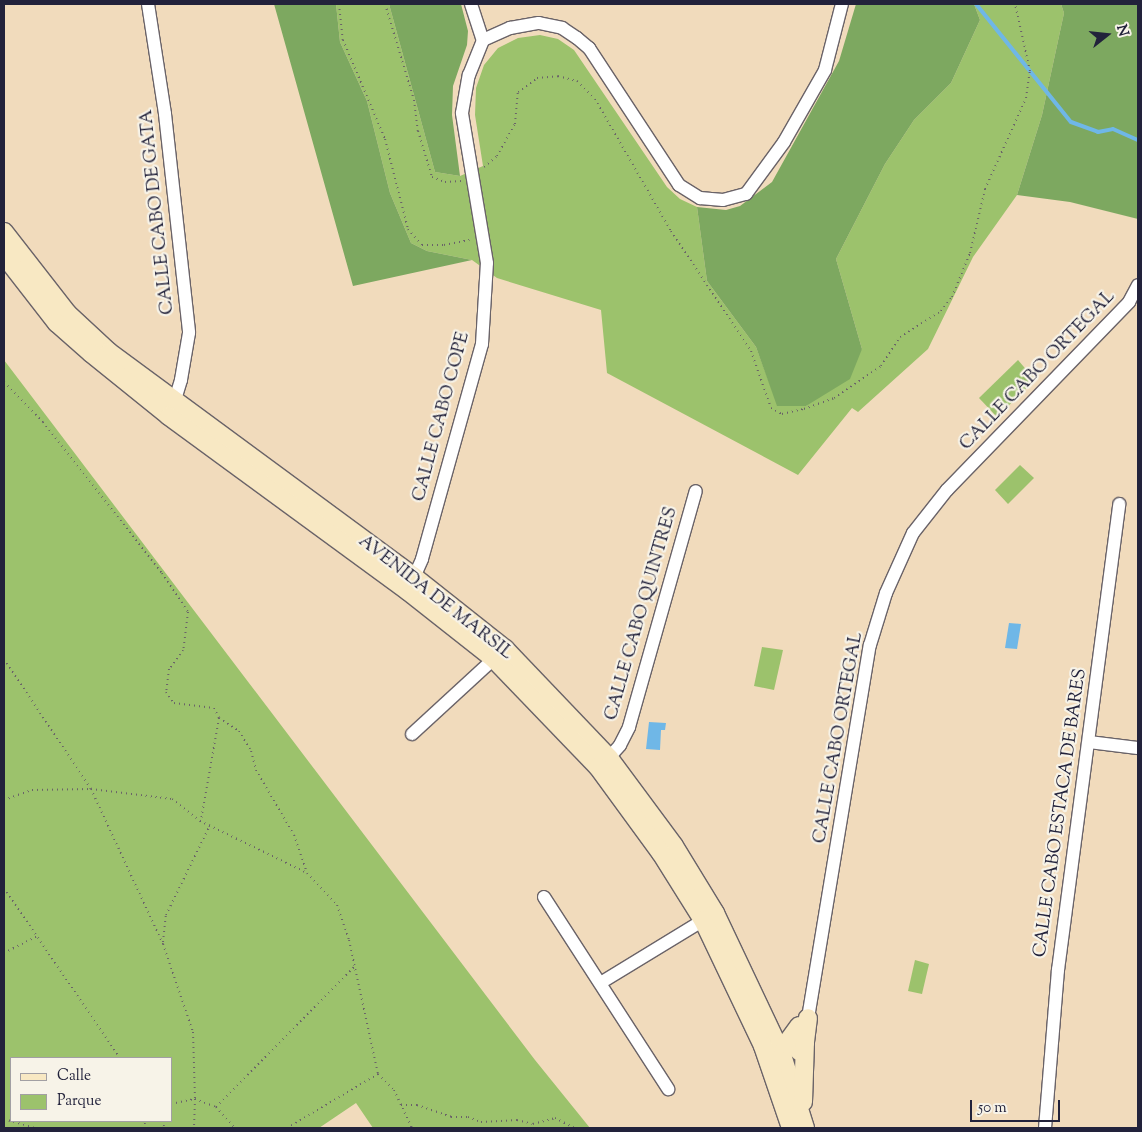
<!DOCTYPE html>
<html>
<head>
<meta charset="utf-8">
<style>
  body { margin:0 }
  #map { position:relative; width:1142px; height:1132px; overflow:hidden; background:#f1dbbc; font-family:"Sorts Mill Goudy",serif }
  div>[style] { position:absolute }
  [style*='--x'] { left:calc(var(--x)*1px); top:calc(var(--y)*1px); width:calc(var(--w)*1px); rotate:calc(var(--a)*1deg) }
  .green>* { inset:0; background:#9cc26c }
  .forest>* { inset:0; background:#7da860 }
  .water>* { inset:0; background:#6fb7e7 }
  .stream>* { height:4px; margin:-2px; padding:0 2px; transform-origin:2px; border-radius:2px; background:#6fb7e7 }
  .path>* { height:2px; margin-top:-1px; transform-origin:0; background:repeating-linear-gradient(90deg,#6a6368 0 1px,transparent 0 5px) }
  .roads { filter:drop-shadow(1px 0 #6a6368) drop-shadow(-1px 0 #6a6368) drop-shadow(0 1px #6a6368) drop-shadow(0 -1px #6a6368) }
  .street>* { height:12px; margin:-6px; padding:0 6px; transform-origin:6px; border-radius:6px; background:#fff }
  .secondary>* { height:18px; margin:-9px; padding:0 9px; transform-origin:9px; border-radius:9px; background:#f8e8c3 }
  span { translate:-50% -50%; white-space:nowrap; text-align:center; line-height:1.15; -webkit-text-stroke:4.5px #f7f3e8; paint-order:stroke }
  .street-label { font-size:18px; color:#22223b }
  .frame { position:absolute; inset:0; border:5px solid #22223b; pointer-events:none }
  .legend { position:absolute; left:10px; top:1057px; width:162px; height:65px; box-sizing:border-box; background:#f7f3e8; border:1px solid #a29fa3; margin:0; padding:6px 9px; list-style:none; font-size:15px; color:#22223b }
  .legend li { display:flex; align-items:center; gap:10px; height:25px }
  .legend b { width:25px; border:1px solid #a29fa3 }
  .north { position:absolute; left:1082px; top:10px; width:50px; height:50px; -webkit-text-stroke:4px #f7f3e8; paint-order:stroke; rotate:74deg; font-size:14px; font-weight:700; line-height:20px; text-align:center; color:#22223b }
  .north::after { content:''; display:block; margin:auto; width:18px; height:22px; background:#22223b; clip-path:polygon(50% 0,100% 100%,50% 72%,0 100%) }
  .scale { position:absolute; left:970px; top:1100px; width:90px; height:22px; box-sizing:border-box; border:2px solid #22223b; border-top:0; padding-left:6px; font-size:15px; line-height:18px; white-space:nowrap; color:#22223b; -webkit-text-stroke:4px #f7f3e8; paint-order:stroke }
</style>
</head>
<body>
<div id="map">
  <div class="green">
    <i style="clip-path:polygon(336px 4px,389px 4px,435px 172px,460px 176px,483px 166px,475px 115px,476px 88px,484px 65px,498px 48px,518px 38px,540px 35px,558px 39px,574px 50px,667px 187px,680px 199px,697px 207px,707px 281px,756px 347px,778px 406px,806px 406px,862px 349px,836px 259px,885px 164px,914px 120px,951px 83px,980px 20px,974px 4px,1061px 4px,1064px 13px,1042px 115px,1017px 195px,973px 257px,928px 349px,858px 412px,852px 408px,798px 475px,607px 373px,601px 310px,497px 278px,472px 260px,427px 251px,411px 243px,390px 193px,367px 101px,340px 42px)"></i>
    <i style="clip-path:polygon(evenodd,4px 360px,535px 1060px,590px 1128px,373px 1128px,356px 1103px,319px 1128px,4px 1128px,4px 360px,171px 1058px,171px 1121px,11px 1121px,11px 1058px,171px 1058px)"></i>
    <i style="clip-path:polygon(1018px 360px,1035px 380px,997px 417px,979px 398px)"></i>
    <i style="clip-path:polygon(1020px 465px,1034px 478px,1008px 504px,995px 490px)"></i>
    <i style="clip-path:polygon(762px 647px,783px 650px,774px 690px,754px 686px)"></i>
    <i style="clip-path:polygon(915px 960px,929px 964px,922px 994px,908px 991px)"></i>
  </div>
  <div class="forest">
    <i style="clip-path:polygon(274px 4px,336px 4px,340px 42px,367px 101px,390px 193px,411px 243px,427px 251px,472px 260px,353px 286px)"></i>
    <i style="clip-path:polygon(389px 4px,461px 4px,468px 31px,467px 45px,453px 86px,452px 115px,460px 176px,435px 172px)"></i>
    <i style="clip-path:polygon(856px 4px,974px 4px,980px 20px,951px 83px,914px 120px,885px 164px,836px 259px,862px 349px,850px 379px,806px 406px,777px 406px,756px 347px,707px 281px,697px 207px,726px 210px,740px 206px,772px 182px,839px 61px)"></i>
    <i style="clip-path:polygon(1061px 4px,1138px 4px,1138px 219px,1070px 202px,1017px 195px,1042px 115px,1064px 13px)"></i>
  </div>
  <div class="water">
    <i style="clip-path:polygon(1009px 623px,1021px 624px,1017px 649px,1005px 648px)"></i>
    <i style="clip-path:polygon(649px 722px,666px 723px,665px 730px,661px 730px,660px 750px,646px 749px)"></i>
  </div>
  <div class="stream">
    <i style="--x:976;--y:4;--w:151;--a:51.2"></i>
    <i style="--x:1071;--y:122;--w:29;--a:20"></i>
    <i style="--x:1098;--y:132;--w:15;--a:-11"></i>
    <i style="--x:1113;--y:129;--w:27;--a:24"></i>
  </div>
  <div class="path">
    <i style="--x:339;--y:4;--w:36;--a:84"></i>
    <i style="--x:343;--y:40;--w:108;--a:67"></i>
    <i style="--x:385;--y:139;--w:93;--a:75.7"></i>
    <i style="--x:408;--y:229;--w:21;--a:49"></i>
    <i style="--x:422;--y:245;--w:22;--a:0"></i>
    <i style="--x:444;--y:245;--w:26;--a:-11"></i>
    <i style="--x:385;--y:4;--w:100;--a:73.2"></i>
    <i style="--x:414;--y:100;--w:31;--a:83"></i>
    <i style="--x:418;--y:131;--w:48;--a:73.1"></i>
    <i style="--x:432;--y:177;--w:14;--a:21"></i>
    <i style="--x:445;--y:182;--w:16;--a:-4"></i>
    <i style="--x:484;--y:167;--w:17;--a:-40"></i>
    <i style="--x:497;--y:156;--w:37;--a:-61"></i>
    <i style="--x:515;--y:124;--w:32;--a:-85"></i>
    <i style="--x:518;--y:92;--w:24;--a:-36"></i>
    <i style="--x:537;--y:78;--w:21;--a:-5"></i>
    <i style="--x:558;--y:76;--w:20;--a:15"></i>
    <i style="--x:577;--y:81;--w:25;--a:45"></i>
    <i style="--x:595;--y:99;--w:152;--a:60.1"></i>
    <i style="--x:671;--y:231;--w:144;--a:56.3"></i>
    <i style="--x:751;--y:351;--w:60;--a:70.7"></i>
    <i style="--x:771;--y:408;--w:13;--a:29"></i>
    <i style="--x:782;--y:414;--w:23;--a:-13"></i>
    <i style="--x:804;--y:409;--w:32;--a:-20"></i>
    <i style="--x:834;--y:398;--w:57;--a:-34.2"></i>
    <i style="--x:881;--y:366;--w:35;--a:-57"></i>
    <i style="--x:900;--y:337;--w:49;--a:-32.4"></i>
    <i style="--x:941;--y:311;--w:18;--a:-52"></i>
    <i style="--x:952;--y:297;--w:48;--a:-67.8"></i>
    <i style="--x:970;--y:253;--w:66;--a:-76.8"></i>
    <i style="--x:985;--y:189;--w:100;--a:-65.7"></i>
    <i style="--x:1026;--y:98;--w:27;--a:-82"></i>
    <i style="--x:1030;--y:71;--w:69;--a:-102.6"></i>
    <i style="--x:4;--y:382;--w:56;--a:45.7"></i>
    <i style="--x:43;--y:422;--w:192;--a:51.8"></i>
    <i style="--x:162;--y:573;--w:47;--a:56.3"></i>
    <i style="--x:188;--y:612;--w:38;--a:97"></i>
    <i style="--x:183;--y:650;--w:24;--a:126"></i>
    <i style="--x:169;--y:669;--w:23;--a:97"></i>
    <i style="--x:166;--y:692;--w:14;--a:54"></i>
    <i style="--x:174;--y:703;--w:40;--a:7.1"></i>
    <i style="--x:214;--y:708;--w:11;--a:63"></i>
    <i style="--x:219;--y:718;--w:104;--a:100"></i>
    <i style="--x:4;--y:659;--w:156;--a:56.2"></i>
    <i style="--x:91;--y:789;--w:171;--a:65.1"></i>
    <i style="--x:163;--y:944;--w:93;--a:71.2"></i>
    <i style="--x:193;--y:1032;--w:67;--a:88.3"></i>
    <i style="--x:195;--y:1099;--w:22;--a:21"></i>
    <i style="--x:216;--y:1107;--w:28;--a:48"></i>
    <i style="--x:219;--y:718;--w:24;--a:33"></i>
    <i style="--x:239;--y:731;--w:23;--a:59"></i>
    <i style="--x:251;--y:751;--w:20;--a:75"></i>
    <i style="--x:256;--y:770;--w:75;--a:59.7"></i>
    <i style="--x:294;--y:835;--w:39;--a:71"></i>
    <i style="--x:4;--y:800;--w:30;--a:-20"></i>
    <i style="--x:32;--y:790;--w:59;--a:-1"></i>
    <i style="--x:91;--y:789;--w:82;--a:7"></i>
    <i style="--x:172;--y:799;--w:36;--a:38"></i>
    <i style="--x:200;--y:821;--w:119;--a:25.9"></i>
    <i style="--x:307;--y:873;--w:44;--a:46.8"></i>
    <i style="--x:337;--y:905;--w:37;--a:71"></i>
    <i style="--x:349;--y:940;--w:137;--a:77.8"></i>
    <i style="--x:378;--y:1074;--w:23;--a:45"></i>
    <i style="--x:394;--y:1090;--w:42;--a:64.7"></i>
    <i style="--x:4;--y:888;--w:206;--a:55.7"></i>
    <i style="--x:163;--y:942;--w:27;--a:-84"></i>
    <i style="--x:166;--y:915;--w:100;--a:-63.9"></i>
    <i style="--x:4;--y:953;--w:36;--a:-27"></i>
    <i style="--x:171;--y:1104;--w:25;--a:-12"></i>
    <i style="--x:195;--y:1099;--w:29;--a:92"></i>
    <i style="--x:401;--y:1105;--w:16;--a:0"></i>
    <i style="--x:417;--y:1105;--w:36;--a:19"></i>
    <i style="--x:451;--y:1117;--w:17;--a:0"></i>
    <i style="--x:468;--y:1117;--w:14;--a:21"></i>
    <i style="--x:481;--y:1122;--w:36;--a:-3"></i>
    <i style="--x:517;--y:1120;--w:16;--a:14"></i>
    <i style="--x:533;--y:1124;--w:23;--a:-15"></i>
    <i style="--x:555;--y:1118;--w:22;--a:27"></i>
    <i style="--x:216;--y:1107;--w:198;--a:-45.4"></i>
    <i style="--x:4;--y:1119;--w:33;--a:16"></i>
    <i style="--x:161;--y:1121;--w:8;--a:60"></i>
    <i style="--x:142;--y:1128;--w:8;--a:-60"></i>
    <i style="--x:287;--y:1128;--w:106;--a:-30.7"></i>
  </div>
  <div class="roads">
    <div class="street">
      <i style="--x:148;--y:4;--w:111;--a:81.2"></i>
      <i style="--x:165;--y:114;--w:220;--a:83.7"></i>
      <i style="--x:189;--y:333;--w:48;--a:99.7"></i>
      <i style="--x:181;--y:380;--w:28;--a:107"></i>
      <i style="--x:471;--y:4;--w:38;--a:72"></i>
      <i style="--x:411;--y:584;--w:27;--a:-66"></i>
      <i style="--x:422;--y:559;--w:223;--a:-74.4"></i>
      <i style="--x:482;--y:344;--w:81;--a:-86.5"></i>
      <i style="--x:487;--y:263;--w:152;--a:-99.5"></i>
      <i style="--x:462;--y:113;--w:39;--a:-80"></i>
      <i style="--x:469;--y:75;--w:38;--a:-68"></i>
      <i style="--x:483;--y:40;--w:30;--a:-24"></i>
      <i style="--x:510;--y:28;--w:29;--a:-10"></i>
      <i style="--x:539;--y:23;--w:24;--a:12"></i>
      <i style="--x:562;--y:28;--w:18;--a:34"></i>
      <i style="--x:577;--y:38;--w:16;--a:40"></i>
      <i style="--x:589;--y:48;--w:164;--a:56.7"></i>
      <i style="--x:679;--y:185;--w:25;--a:32"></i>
      <i style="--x:700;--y:198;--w:23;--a:5"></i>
      <i style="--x:723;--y:200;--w:24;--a:-15"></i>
      <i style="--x:746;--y:194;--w:64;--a:-53.8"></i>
      <i style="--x:784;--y:142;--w:83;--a:-60.3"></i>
      <i style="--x:825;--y:70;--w:68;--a:-75.6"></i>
      <i style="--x:412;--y:734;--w:118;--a:-42.6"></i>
      <i style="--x:1089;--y:742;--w:49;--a:7"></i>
      <i style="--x:604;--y:763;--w:24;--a:-48"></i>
      <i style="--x:620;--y:745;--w:20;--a:-63"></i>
      <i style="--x:629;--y:727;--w:245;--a:-74.2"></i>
      <i style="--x:544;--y:897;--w:229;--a:57.1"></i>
      <i style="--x:602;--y:982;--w:127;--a:-31.4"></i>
      <i style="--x:808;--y:1018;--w:378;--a:-80.6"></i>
      <i style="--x:870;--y:645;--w:54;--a:-72.9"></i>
      <i style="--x:886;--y:593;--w:66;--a:-65.8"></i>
      <i style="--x:913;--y:533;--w:55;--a:-51.7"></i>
      <i style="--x:947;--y:490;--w:262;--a:-45.9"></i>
      <i style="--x:1129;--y:302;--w:19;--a:-62"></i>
      <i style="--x:1045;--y:1128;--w:159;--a:-85.3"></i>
      <i style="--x:1058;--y:970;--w:470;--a:-82.5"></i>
    </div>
    <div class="secondary">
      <i style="--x:4;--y:232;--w:103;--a:52.1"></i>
      <i style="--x:67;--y:313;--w:57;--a:42.9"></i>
      <i style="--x:109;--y:352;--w:379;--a:36.4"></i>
      <i style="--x:414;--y:577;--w:116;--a:38.4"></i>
      <i style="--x:505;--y:649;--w:151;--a:46.3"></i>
      <i style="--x:609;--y:758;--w:109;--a:53.5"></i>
      <i style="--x:674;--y:846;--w:79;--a:58.5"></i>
      <i style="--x:715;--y:913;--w:157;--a:64.7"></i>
      <i style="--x:782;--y:1055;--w:77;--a:72.5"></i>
      <i style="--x:4;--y:255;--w:86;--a:52.1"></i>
      <i style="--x:57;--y:323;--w:45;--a:41.4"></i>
      <i style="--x:91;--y:353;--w:100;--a:38.9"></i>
      <i style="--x:169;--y:416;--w:296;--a:36.2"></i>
      <i style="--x:408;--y:591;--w:110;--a:38.3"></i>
      <i style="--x:494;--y:659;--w:150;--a:46.1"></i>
      <i style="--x:598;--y:767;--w:107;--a:53.8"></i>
      <i style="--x:661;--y:853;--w:79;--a:57.9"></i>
      <i style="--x:703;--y:920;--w:140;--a:64.5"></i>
      <i style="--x:763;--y:1046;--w:87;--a:71.1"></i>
      <i style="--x:799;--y:1051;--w:11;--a:-56"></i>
      <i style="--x:805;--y:1042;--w:24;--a:-83"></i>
      <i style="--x:781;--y:1061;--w:18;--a:-74"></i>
      <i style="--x:786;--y:1044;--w:22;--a:-54"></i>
      <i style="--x:803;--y:1102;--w:60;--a:-88.1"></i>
    </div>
  </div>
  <div class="street-label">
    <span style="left:158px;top:212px;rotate:-96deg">CALLE CABO DE GATA</span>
    <span style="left:1038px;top:371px;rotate:-46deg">CALLE CABO ORTEGAL</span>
    <span style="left:442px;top:417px;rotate:-75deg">CALLE CABO COPE</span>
    <span style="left:435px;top:598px;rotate:38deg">AVENIDA DE MARSIL</span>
    <span style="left:642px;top:614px;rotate:-74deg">CALLE CABO QUINTRES</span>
    <span style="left:839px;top:738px;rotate:-80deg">CALLE CABO ORTEGAL</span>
    <span style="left:1061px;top:813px;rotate:-82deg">CALLE CABO ESTACA DE BARES</span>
  </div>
  <div class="frame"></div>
  <ul class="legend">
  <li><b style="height:6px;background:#f8e8c3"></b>Calle</li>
  <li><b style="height:14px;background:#9cc26c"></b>Parque</li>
  </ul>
  <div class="north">N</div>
  <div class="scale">50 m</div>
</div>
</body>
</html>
